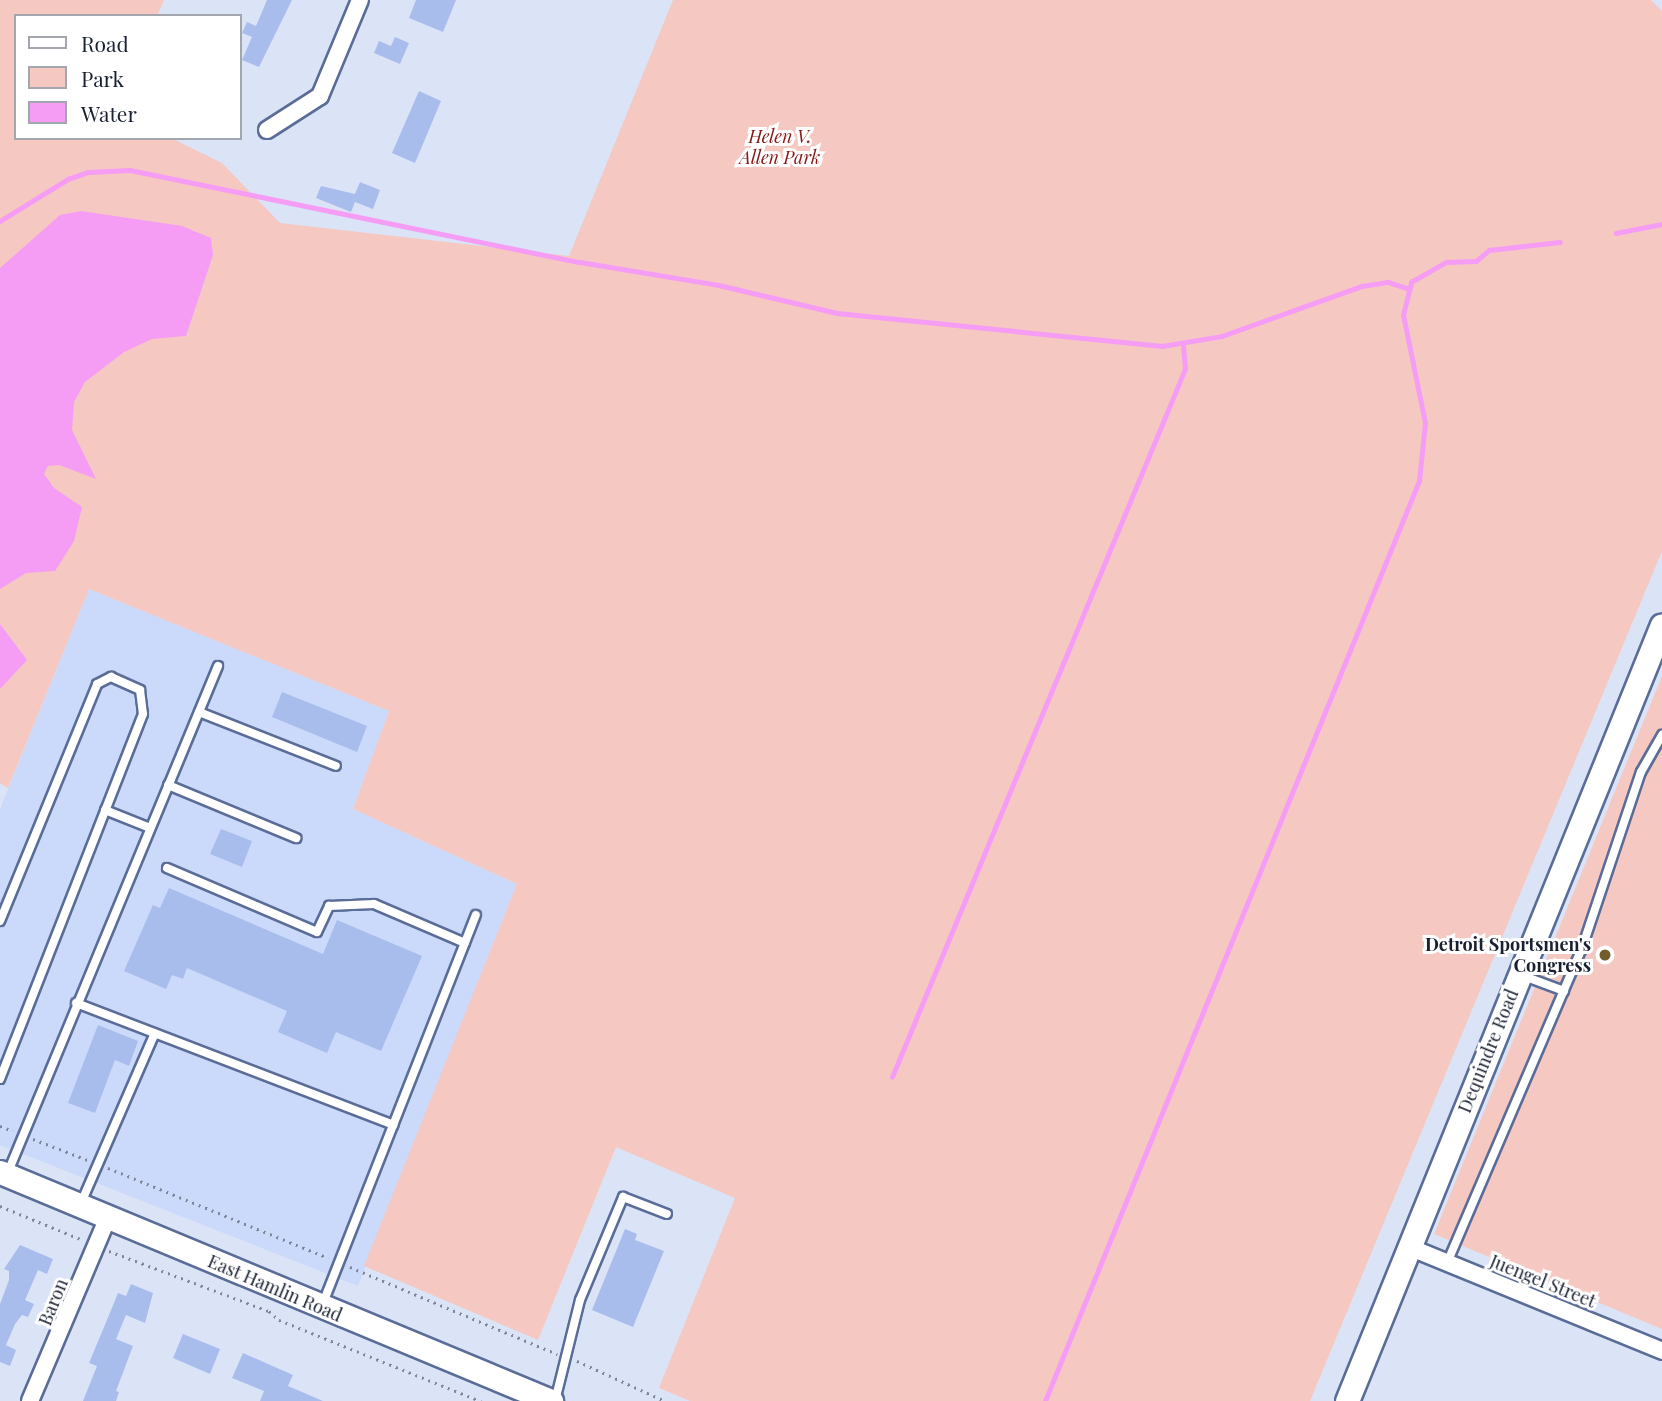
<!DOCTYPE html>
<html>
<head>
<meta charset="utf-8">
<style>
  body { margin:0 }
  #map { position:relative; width:1662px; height:1401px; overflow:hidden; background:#dbe3f7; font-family:"Playfair Display",serif }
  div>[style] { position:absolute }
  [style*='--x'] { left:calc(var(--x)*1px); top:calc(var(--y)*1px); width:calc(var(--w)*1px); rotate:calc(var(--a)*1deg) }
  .built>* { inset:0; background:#cbd9fb }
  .green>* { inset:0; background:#f5c8c2 }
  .water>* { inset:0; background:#f59df4 }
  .stream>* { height:4.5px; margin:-2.25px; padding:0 2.25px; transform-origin:2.25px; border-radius:2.25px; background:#f59df4 }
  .building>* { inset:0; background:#a9bded }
  .path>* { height:2.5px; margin-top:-1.25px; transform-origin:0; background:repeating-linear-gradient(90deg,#7e8699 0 2px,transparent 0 7px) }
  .roads { filter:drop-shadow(2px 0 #5a6c98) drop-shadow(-2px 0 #5a6c98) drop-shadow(0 2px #5a6c98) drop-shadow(0 -2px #5a6c98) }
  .lane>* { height:8px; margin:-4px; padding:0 4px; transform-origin:4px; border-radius:4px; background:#fff }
  .street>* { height:16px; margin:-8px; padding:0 8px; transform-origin:8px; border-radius:8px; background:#fff }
  .secondary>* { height:23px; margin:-11.5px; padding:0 11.5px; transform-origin:11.5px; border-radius:11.5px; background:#fff }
  .dots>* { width:19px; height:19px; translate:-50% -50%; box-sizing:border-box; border:4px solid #fff; border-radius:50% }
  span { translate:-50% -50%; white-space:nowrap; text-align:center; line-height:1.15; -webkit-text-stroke:6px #fff; paint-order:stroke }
  .park-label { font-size:18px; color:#871918; font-style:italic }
  .poi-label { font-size:18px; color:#182032; font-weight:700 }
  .right { translate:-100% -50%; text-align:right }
  .street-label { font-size:18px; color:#182032 }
  .legend { position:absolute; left:14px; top:14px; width:228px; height:126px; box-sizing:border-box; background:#fff; border:2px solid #a3a6ad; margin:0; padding:9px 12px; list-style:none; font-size:21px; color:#182032 }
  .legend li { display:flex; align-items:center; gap:14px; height:35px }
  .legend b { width:35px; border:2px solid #a3a6ad }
</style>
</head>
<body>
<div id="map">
  <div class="built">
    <i style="clip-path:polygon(89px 589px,389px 711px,353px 809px,517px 884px,358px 1286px,0 1145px,0 809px)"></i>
  </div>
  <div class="green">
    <i style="clip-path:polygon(0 0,164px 0,157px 16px,16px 16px,16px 138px,171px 138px,222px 163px,280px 223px,569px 256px,673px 0,1651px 0,1662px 11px,1662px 551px,1310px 1401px,690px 1401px,659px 1388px,735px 1198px,616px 1147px,538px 1340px,364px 1266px,517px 884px,353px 809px,389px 711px,89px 589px,8px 788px,0 783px)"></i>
    <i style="clip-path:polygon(1662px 676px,1662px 1329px,1434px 1234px)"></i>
  </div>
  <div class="water">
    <i style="clip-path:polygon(81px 211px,182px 226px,211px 238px,213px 255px,186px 336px,152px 339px,124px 352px,85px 382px,74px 402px,72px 430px,96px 479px,59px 465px,48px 466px,44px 474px,54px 488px,82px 507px,74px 541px,55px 571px,26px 573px,0 589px,0 268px,60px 215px)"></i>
    <i style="clip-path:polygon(0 624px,27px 660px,0 689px)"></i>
  </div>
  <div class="stream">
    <i style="--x:0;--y:221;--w:80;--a:-31.7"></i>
    <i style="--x:68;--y:179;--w:21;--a:-19"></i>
    <i style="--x:88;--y:172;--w:42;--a:-2.7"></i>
    <i style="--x:130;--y:170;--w:459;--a:11.6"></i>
    <i style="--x:580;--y:262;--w:141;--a:9.4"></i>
    <i style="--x:719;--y:285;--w:121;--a:13.3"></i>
    <i style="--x:837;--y:313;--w:327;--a:5.8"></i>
    <i style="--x:1162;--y:346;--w:61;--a:-9.5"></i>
    <i style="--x:1222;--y:336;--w:149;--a:-19.7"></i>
    <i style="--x:1362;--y:286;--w:26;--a:-9"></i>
    <i style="--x:1388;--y:282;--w:23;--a:18"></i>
    <i style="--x:1616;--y:233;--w:47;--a:-11.1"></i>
    <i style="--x:892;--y:1077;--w:766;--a:-67.52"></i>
    <i style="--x:1185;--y:369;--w:24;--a:-95"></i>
    <i style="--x:1045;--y:1401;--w:993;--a:-67.88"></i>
    <i style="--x:1419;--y:481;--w:58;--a:-84.1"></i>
    <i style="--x:1425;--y:423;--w:110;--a:-101.5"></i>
    <i style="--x:1403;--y:315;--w:34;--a:-76"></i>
    <i style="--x:1411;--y:282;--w:40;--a:-29.7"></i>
    <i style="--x:1446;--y:262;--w:30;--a:-2"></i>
    <i style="--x:1476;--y:261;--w:17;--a:-40"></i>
    <i style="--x:1489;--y:250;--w:71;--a:-6.4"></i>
  </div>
  <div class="building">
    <i style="clip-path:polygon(267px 0,292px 0,259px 67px,242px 60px,252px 37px,242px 33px,247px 22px,256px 26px)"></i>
    <i style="clip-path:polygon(416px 0,456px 0,443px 32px,409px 18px)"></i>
    <i style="clip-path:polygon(395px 37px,409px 43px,400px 64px,374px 53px,379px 41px,391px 46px)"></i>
    <i style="clip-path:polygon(419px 91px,441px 101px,415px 163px,392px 153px)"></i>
    <i style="clip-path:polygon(360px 182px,380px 190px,373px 209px,355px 202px,351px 212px,316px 198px,321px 186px,355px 194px)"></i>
    <i style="clip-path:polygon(282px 692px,367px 726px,357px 752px,272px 717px)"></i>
    <i style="clip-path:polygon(221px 829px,252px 841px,242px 867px,210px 854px)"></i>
    <i style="clip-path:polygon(169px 888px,323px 954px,337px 920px,422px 956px,381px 1051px,336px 1032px,327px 1053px,278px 1032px,287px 1011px,187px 968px,183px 979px,172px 975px,166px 989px,124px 971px,153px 905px,160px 908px)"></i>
    <i style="clip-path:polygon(98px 1025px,138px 1041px,129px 1066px,115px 1060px,95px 1113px,68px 1103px)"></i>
    <i style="clip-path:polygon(625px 1229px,637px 1234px,635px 1240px,664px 1251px,633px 1327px,592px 1310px)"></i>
    <i style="clip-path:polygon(20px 1245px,53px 1259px,47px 1274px,38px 1270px,25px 1300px,34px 1304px,28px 1317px,22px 1315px,15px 1324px,6px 1345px,16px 1350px,10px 1366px,0 1362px,0 1304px,9px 1280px,9px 1271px,4px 1269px)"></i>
    <i style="clip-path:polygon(131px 1284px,153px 1293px,145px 1323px,126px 1315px,116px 1339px,133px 1346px,116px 1391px,119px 1392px,116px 1401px,83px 1401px,97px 1366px,89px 1363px,109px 1315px,118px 1293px,126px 1296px)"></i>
    <i style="clip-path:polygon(183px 1334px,220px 1349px,210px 1374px,173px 1358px)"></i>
    <i style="clip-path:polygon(243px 1353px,293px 1375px,288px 1386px,323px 1401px,260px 1401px,264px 1391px,232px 1378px)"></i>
  </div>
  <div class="path">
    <i style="--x:0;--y:1126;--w:14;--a:21"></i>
    <i style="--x:33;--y:1139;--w:59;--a:20.9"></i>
    <i style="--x:108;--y:1168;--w:238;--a:22.2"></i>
    <i style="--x:0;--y:1206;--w:90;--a:22.3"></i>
    <i style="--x:109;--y:1251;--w:171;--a:20.6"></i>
    <i style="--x:269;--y:1311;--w:13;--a:42"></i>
    <i style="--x:279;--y:1320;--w:218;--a:21.9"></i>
    <i style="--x:350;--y:1267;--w:225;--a:22.8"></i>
    <i style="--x:577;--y:1361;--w:97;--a:24.4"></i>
  </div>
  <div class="roads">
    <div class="lane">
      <i style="--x:199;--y:712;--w:147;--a:21.5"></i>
      <i style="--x:168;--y:785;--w:139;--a:22.5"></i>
      <i style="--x:105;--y:810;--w:48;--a:21.8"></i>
      <i style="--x:167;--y:868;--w:163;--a:23.1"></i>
      <i style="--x:317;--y:932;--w:29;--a:-65"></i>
      <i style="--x:329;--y:906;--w:45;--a:-2.5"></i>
      <i style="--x:374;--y:904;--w:99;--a:23.2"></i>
      <i style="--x:0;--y:921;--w:256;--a:-67.7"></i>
      <i style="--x:97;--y:684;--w:16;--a:-27"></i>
      <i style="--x:111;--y:677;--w:32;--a:24"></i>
      <i style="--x:140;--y:690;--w:24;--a:83"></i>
      <i style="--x:143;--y:714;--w:392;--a:111.4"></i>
      <i style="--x:1521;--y:975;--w:46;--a:20.4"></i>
      <i style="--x:76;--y:1003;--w:340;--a:21"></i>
      <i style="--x:8;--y:1172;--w:548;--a:-67.46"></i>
      <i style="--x:81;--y:1203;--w:185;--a:-66.5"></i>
      <i style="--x:1447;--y:1263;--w:340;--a:-66.8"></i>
      <i style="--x:1581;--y:951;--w:189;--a:-71.5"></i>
      <i style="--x:1641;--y:772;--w:43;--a:-60.4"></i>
      <i style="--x:323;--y:1303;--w:417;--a:-68.5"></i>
      <i style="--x:555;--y:1401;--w:104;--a:-76.1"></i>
      <i style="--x:580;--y:1300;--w:112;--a:-67.3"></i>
      <i style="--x:623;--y:1197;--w:47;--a:21.1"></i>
    </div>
    <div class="street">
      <i style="--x:267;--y:130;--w:63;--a:-32.7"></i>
      <i style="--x:320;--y:96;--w:104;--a:-67.4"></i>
      <i style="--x:1409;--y:1247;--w:274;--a:22.3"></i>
      <i style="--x:30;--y:1401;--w:200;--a:-67"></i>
    </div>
    <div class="secondary">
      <i style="--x:0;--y:1172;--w:597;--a:22.57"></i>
      <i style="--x:1347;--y:1401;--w:837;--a:-67.91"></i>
    </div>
  </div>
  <div class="dots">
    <i style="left:1605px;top:955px;background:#715d2c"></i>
  </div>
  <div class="park-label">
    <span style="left:780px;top:147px">Helen V.<br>Allen Park</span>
  </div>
  <div class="poi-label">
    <span class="right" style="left:1591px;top:955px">Detroit Sportsmen's<br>Congress</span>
  </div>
  <div class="street-label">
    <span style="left:1488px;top:1051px;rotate:-68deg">Dequindre Road</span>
    <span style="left:1543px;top:1281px;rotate:22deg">Juengel Street</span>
    <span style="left:275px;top:1288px;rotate:23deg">East Hamlin Road</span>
    <span style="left:53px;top:1302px;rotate:-68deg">Baron</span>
  </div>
  <ul class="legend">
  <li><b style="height:9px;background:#fff"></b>Road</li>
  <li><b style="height:19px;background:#f5c8c2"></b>Park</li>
  <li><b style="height:19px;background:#f59df4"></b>Water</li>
  </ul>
</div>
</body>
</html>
